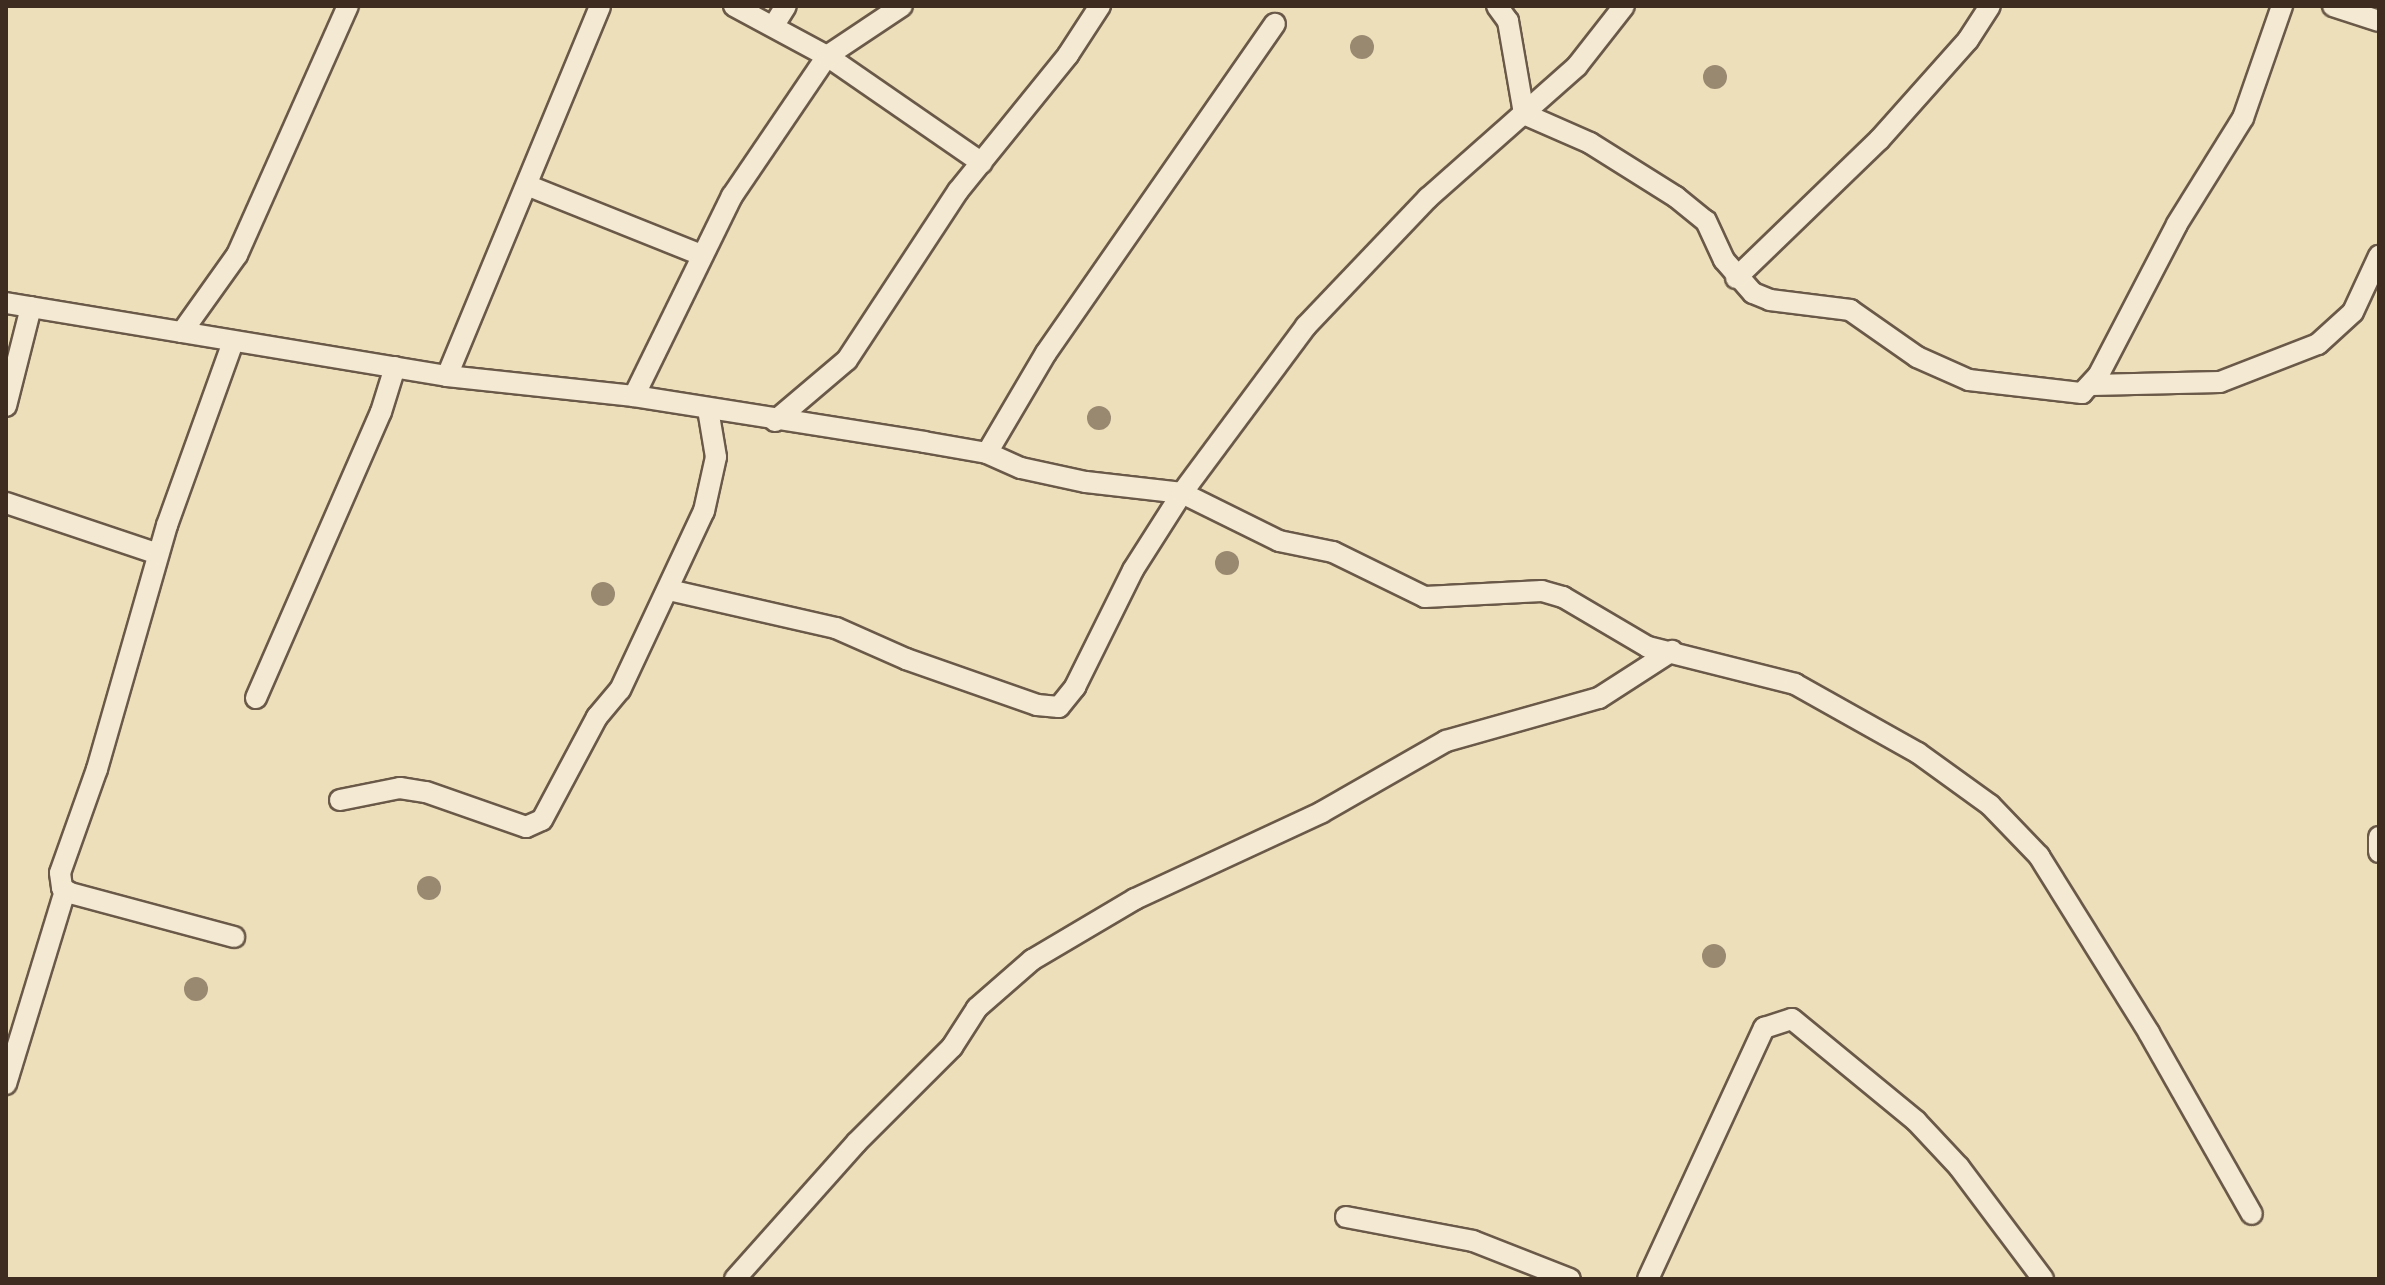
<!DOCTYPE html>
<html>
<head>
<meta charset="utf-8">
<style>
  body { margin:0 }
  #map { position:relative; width:2385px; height:1285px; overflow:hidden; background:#eedfbb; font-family:Vollkorn,serif }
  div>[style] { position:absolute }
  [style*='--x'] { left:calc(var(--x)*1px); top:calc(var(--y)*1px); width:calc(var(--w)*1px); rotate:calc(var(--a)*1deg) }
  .building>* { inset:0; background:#9a8971 }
  .round { border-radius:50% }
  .roads { filter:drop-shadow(2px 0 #6a5948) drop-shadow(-2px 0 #6a5948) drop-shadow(0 2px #6a5948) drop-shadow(0 -2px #6a5948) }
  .minor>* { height:20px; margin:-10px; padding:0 10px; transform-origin:10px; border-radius:10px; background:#f4ead3 }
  span { translate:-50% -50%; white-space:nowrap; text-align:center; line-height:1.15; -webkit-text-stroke:7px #f4ead3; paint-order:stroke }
  .frame { position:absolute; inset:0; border:8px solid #3e2c21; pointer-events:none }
</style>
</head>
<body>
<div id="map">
  <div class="building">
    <i class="round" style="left:1350px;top:35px;width:24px;height:24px"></i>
    <i class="round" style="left:1703px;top:65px;width:24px;height:24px"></i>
    <i class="round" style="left:1087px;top:406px;width:24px;height:24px"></i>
    <i class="round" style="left:1215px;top:551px;width:24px;height:24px"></i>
    <i class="round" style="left:591px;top:582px;width:24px;height:24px"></i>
    <i class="round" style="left:417px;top:876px;width:24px;height:24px"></i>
    <i class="round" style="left:1702px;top:944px;width:24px;height:24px"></i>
    <i class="round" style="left:184px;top:977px;width:24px;height:24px"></i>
  </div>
  <div class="roads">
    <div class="minor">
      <i style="--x:734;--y:6;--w:106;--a:28.3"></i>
      <i style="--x:827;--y:56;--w:188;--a:34.6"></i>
      <i style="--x:1497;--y:6;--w:19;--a:54"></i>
      <i style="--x:1508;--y:21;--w:94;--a:80.2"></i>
      <i style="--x:2333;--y:6;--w:48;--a:18.1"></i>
      <i style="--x:774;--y:25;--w:22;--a:-58"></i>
      <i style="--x:1524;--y:114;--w:72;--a:23.7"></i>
      <i style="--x:1590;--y:143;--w:102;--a:32.1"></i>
      <i style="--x:1676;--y:197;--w:38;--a:39"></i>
      <i style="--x:1706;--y:221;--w:43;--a:65.2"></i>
      <i style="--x:1724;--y:260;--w:44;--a:48.7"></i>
      <i style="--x:1753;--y:293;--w:18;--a:22"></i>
      <i style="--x:1770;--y:300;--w:81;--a:7.1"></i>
      <i style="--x:1850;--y:310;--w:82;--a:35"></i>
      <i style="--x:1917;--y:357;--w:57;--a:23.9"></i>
      <i style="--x:1969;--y:380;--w:114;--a:6.6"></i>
      <i style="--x:2082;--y:393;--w:23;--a:-47"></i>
      <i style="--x:2098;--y:376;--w:171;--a:-62.5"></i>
      <i style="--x:2177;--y:224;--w:125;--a:-58.1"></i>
      <i style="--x:2243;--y:118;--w:119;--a:-70.8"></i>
      <i style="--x:529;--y:186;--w:183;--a:21.8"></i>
      <i style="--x:1736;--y:278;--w:199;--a:-44"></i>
      <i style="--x:1879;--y:140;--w:134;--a:-48.3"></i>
      <i style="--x:1968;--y:40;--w:40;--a:-57.1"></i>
      <i style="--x:6;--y:303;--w:447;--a:9.4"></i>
      <i style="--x:447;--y:376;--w:188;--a:6.1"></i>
      <i style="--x:634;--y:396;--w:294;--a:9"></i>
      <i style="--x:924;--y:442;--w:64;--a:9.9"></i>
      <i style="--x:987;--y:453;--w:37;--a:24"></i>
      <i style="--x:1021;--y:468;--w:66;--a:12.2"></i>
      <i style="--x:1086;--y:482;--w:97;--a:6.5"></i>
      <i style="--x:1182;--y:493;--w:108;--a:26.3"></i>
      <i style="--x:1279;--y:541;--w:55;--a:11.5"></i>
      <i style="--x:1333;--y:552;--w:102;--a:26.1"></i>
      <i style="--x:1425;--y:597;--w:117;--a:-2.9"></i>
      <i style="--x:1542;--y:591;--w:22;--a:16"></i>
      <i style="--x:1563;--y:597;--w:99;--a:30.5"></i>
      <i style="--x:1648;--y:647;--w:152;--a:14.1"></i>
      <i style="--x:1795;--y:684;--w:141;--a:29.3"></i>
      <i style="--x:1918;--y:753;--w:89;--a:35.8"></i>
      <i style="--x:1990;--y:805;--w:71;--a:46.1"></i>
      <i style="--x:2039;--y:856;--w:208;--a:58.1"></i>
      <i style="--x:2149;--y:1033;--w:208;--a:60.4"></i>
      <i style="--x:182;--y:332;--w:95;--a:-54.5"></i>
      <i style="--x:237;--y:255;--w:273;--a:-66"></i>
      <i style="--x:233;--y:342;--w:195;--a:109.8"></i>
      <i style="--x:167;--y:525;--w:254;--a:106"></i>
      <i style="--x:97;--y:769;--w:110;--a:109.6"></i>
      <i style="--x:60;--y:873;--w:15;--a:82"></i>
      <i style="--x:62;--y:888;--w:9;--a:32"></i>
      <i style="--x:70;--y:893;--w:170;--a:15"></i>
      <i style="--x:447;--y:376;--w:400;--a:-67.5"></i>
      <i style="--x:2092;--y:385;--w:128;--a:-1.3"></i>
      <i style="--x:2220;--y:382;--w:105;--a:-21.2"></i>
      <i style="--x:2318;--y:344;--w:47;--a:-42.4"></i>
      <i style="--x:2353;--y:312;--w:62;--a:-65.1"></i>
      <i style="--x:634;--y:396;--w:223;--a:-63.9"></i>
      <i style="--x:732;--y:196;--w:169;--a:-55.8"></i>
      <i style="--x:827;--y:56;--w:90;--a:-33.7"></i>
      <i style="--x:6;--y:406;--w:102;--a:-75.8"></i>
      <i style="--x:775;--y:421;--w:94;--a:-40.3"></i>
      <i style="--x:847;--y:360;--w:202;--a:-56.7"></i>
      <i style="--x:958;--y:191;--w:175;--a:-51"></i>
      <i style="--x:1068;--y:55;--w:59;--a:-56.9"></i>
      <i style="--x:987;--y:453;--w:116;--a:-59.5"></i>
      <i style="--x:1046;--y:353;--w:401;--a:-55.2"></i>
      <i style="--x:6;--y:503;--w:160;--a:18.5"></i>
      <i style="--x:669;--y:590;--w:171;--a:12.8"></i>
      <i style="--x:836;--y:628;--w:77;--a:23.9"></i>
      <i style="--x:906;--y:659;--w:139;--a:19.3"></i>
      <i style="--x:1037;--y:705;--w:22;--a:5"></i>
      <i style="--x:1059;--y:707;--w:26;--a:-51"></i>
      <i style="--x:1075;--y:687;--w:131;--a:-63.6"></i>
      <i style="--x:1133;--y:570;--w:91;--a:-57.5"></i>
      <i style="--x:1182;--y:493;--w:208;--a:-53.4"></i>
      <i style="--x:1306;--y:326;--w:177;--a:-46.4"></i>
      <i style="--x:1428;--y:198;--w:199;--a:-41.5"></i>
      <i style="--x:1577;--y:66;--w:76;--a:-51.9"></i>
      <i style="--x:256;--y:698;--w:312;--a:-66.4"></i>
      <i style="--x:381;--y:412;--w:47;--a:-72.7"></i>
      <i style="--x:340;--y:800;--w:61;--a:-11.3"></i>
      <i style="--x:400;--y:788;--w:26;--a:9"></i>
      <i style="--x:426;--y:792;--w:106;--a:19.3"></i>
      <i style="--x:526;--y:827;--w:17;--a:-24"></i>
      <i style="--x:542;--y:820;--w:117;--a:-61.9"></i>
      <i style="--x:597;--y:717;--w:35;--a:-50"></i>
      <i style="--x:620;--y:690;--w:198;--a:-64.9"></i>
      <i style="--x:704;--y:511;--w:55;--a:-77.5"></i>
      <i style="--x:716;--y:457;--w:49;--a:-99.5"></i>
      <i style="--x:2379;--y:837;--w:15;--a:90"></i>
      <i style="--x:6;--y:1084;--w:202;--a:-73"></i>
      <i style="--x:1346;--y:1217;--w:129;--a:10.7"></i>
      <i style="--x:1473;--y:1241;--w:104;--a:21.4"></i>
      <i style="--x:735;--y:1279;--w:182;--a:-48.3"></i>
      <i style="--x:856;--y:1143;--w:136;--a:-45"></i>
      <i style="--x:952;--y:1047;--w:46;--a:-57.3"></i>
      <i style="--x:977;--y:1008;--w:73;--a:-41.1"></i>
      <i style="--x:1032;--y:960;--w:120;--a:-30.6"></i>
      <i style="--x:1135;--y:899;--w:206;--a:-24.9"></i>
      <i style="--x:1322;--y:812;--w:143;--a:-29.8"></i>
      <i style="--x:1446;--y:741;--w:159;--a:-15.7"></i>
      <i style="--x:1599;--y:698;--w:87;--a:-32.8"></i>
      <i style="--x:1648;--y:1279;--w:277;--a:-65.2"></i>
      <i style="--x:1764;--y:1028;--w:29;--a:-18"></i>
      <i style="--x:1792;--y:1019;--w:161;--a:39.4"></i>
      <i style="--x:1916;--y:1121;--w:63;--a:46.9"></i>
      <i style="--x:1959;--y:1167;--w:140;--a:53.1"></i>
    </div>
  </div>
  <div class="frame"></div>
</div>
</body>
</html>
